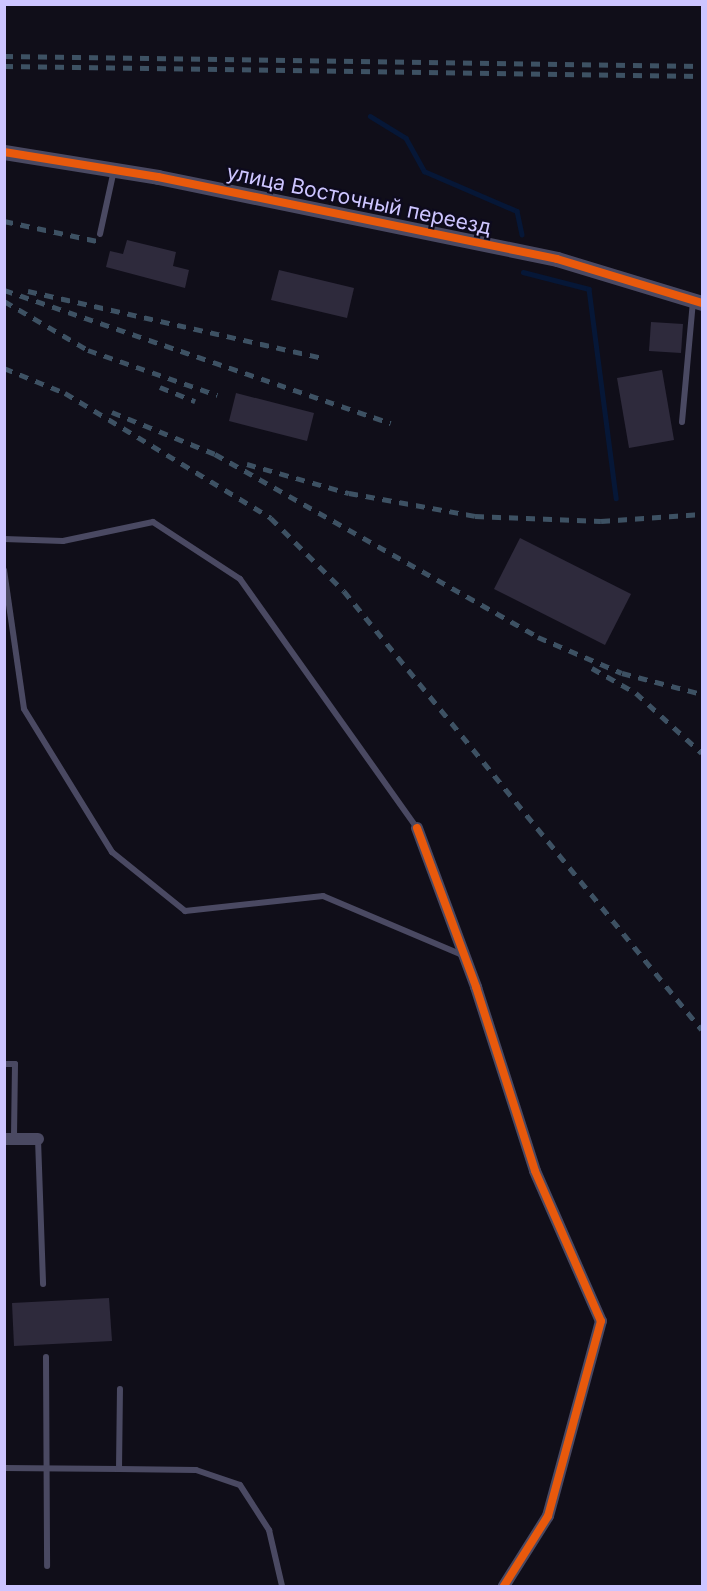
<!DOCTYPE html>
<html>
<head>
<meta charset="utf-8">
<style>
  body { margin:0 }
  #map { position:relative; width:707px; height:1591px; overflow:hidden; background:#100e19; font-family:Inter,sans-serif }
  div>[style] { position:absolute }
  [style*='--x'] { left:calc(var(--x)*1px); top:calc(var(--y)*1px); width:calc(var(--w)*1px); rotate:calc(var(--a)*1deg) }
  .stream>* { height:4.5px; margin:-2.25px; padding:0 2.25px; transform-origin:2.25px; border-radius:2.25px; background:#061737 }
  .building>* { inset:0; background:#2e2a3c }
  .service>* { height:6px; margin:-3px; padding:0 3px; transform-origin:3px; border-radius:3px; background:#4a4962 }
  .minor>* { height:12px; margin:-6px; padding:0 6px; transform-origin:6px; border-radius:6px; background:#4a4962 }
  .tertiary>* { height:15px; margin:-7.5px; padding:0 7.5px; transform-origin:7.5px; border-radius:7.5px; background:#4a4962 }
  .rail>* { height:4.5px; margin-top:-2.25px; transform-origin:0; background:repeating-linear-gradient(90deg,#3d5163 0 9px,transparent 0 17px) }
  .cycleway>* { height:8px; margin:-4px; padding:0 4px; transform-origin:4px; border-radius:4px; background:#e8590c }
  span { translate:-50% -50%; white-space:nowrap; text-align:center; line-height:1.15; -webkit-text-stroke:4.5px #0d0a1d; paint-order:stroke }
  .street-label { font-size:21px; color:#cdc5ff }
  .frame { position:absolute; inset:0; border:6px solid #cdc5ff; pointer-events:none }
</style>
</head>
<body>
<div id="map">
  <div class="stream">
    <i style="--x:370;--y:116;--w:42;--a:31.4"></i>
    <i style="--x:406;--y:138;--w:38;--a:61"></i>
    <i style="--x:424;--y:171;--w:101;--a:23.3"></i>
    <i style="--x:517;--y:211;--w:24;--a:78"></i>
    <i style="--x:523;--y:272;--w:68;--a:14.4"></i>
    <i style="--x:589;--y:289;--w:211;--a:82.6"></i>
  </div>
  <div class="building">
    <i style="clip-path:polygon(127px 240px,176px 252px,173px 266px,189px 270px,185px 288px,106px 267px,110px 251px,123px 254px)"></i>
    <i style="clip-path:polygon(279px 270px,354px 288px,347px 318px,271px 300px)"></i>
    <i style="clip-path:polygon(651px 322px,683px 324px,681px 353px,649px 351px)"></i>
    <i style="clip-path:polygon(662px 370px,674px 440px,629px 448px,617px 378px)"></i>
    <i style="clip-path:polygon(236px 393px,314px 413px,307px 441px,229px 421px)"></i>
    <i style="clip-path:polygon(520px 538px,631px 594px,605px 645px,494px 589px)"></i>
    <i style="clip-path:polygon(109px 1298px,112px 1341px,14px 1346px,12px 1303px)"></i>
  </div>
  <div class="service">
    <i style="--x:100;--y:234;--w:66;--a:-77.7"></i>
    <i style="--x:682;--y:422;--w:121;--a:-84.8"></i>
    <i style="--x:4;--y:539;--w:59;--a:1.9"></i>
    <i style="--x:63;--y:541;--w:92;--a:-11.9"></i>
    <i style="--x:153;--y:522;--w:104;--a:33.2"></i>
    <i style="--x:240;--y:579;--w:305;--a:54.6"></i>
    <i style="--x:4;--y:570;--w:140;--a:81.8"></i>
    <i style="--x:24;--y:709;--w:168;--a:58.4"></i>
    <i style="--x:112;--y:852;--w:94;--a:38.9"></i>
    <i style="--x:185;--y:911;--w:139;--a:-6.2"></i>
    <i style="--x:323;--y:896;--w:152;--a:22.9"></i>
    <i style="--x:4;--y:1064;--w:11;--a:0"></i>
    <i style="--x:15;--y:1064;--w:75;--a:90.8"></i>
    <i style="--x:38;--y:1139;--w:145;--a:88"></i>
    <i style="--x:46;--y:1357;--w:209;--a:89.7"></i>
    <i style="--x:4;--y:1468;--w:115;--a:0.5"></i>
    <i style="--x:119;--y:1469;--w:80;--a:-89.3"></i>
    <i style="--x:119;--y:1469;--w:77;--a:0.7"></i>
    <i style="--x:196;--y:1470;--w:46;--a:18.8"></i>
    <i style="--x:240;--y:1485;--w:54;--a:57.2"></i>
    <i style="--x:269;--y:1530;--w:57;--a:76.9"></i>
  </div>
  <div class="minor">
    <i style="--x:417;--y:828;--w:170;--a:69.6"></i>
    <i style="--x:476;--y:987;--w:193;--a:72.2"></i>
    <i style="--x:535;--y:1171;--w:164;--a:66.3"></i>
    <i style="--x:601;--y:1321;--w:202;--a:105.2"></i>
    <i style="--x:548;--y:1516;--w:83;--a:122.2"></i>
    <i style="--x:4;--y:1139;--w:34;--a:0"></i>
  </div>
  <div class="tertiary">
    <i style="--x:4;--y:152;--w:156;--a:9.2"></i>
    <i style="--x:158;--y:177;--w:407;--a:11.6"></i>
    <i style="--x:557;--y:259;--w:152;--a:16.9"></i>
  </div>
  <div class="rail">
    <i style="--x:4;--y:56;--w:698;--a:0.82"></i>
    <i style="--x:4;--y:66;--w:698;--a:0.82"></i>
    <i style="--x:4;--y:221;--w:100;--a:12.1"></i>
    <i style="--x:4;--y:290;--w:409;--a:19"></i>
    <i style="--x:28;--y:291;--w:302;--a:12.8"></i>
    <i style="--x:4;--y:301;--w:97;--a:30.3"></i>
    <i style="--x:88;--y:350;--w:137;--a:19.2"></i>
    <i style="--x:4;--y:368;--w:66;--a:22.3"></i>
    <i style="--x:65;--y:393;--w:241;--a:31.2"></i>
    <i style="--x:271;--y:518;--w:103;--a:45"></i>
    <i style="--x:344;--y:591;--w:566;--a:50.8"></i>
    <i style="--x:160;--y:387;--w:38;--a:22"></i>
    <i style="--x:112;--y:412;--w:111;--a:22.2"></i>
    <i style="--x:215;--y:454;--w:371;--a:29.5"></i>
    <i style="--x:538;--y:637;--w:91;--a:23.2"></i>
    <i style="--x:622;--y:673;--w:83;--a:14.7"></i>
    <i style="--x:247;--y:464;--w:106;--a:15.9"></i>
    <i style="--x:349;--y:493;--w:128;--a:10.3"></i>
    <i style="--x:475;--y:516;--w:126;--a:2.3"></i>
    <i style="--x:601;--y:521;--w:101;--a:-4"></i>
    <i style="--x:592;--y:668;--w:51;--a:29.6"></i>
    <i style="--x:636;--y:693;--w:89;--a:42.3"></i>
  </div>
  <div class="cycleway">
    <i style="--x:4;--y:152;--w:156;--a:9.2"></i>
    <i style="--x:158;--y:177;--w:407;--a:11.6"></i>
    <i style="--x:557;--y:259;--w:152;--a:16.9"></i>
    <i style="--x:417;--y:828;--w:170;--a:69.6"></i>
    <i style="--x:476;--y:987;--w:193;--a:72.2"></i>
    <i style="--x:535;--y:1171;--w:164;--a:66.3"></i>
    <i style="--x:601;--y:1321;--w:202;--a:105.2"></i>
    <i style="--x:548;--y:1516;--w:83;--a:122.2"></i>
  </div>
  <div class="street-label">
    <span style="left:359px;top:200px;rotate:12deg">улица Восточный переезд</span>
  </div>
  <div class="frame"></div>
</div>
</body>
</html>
